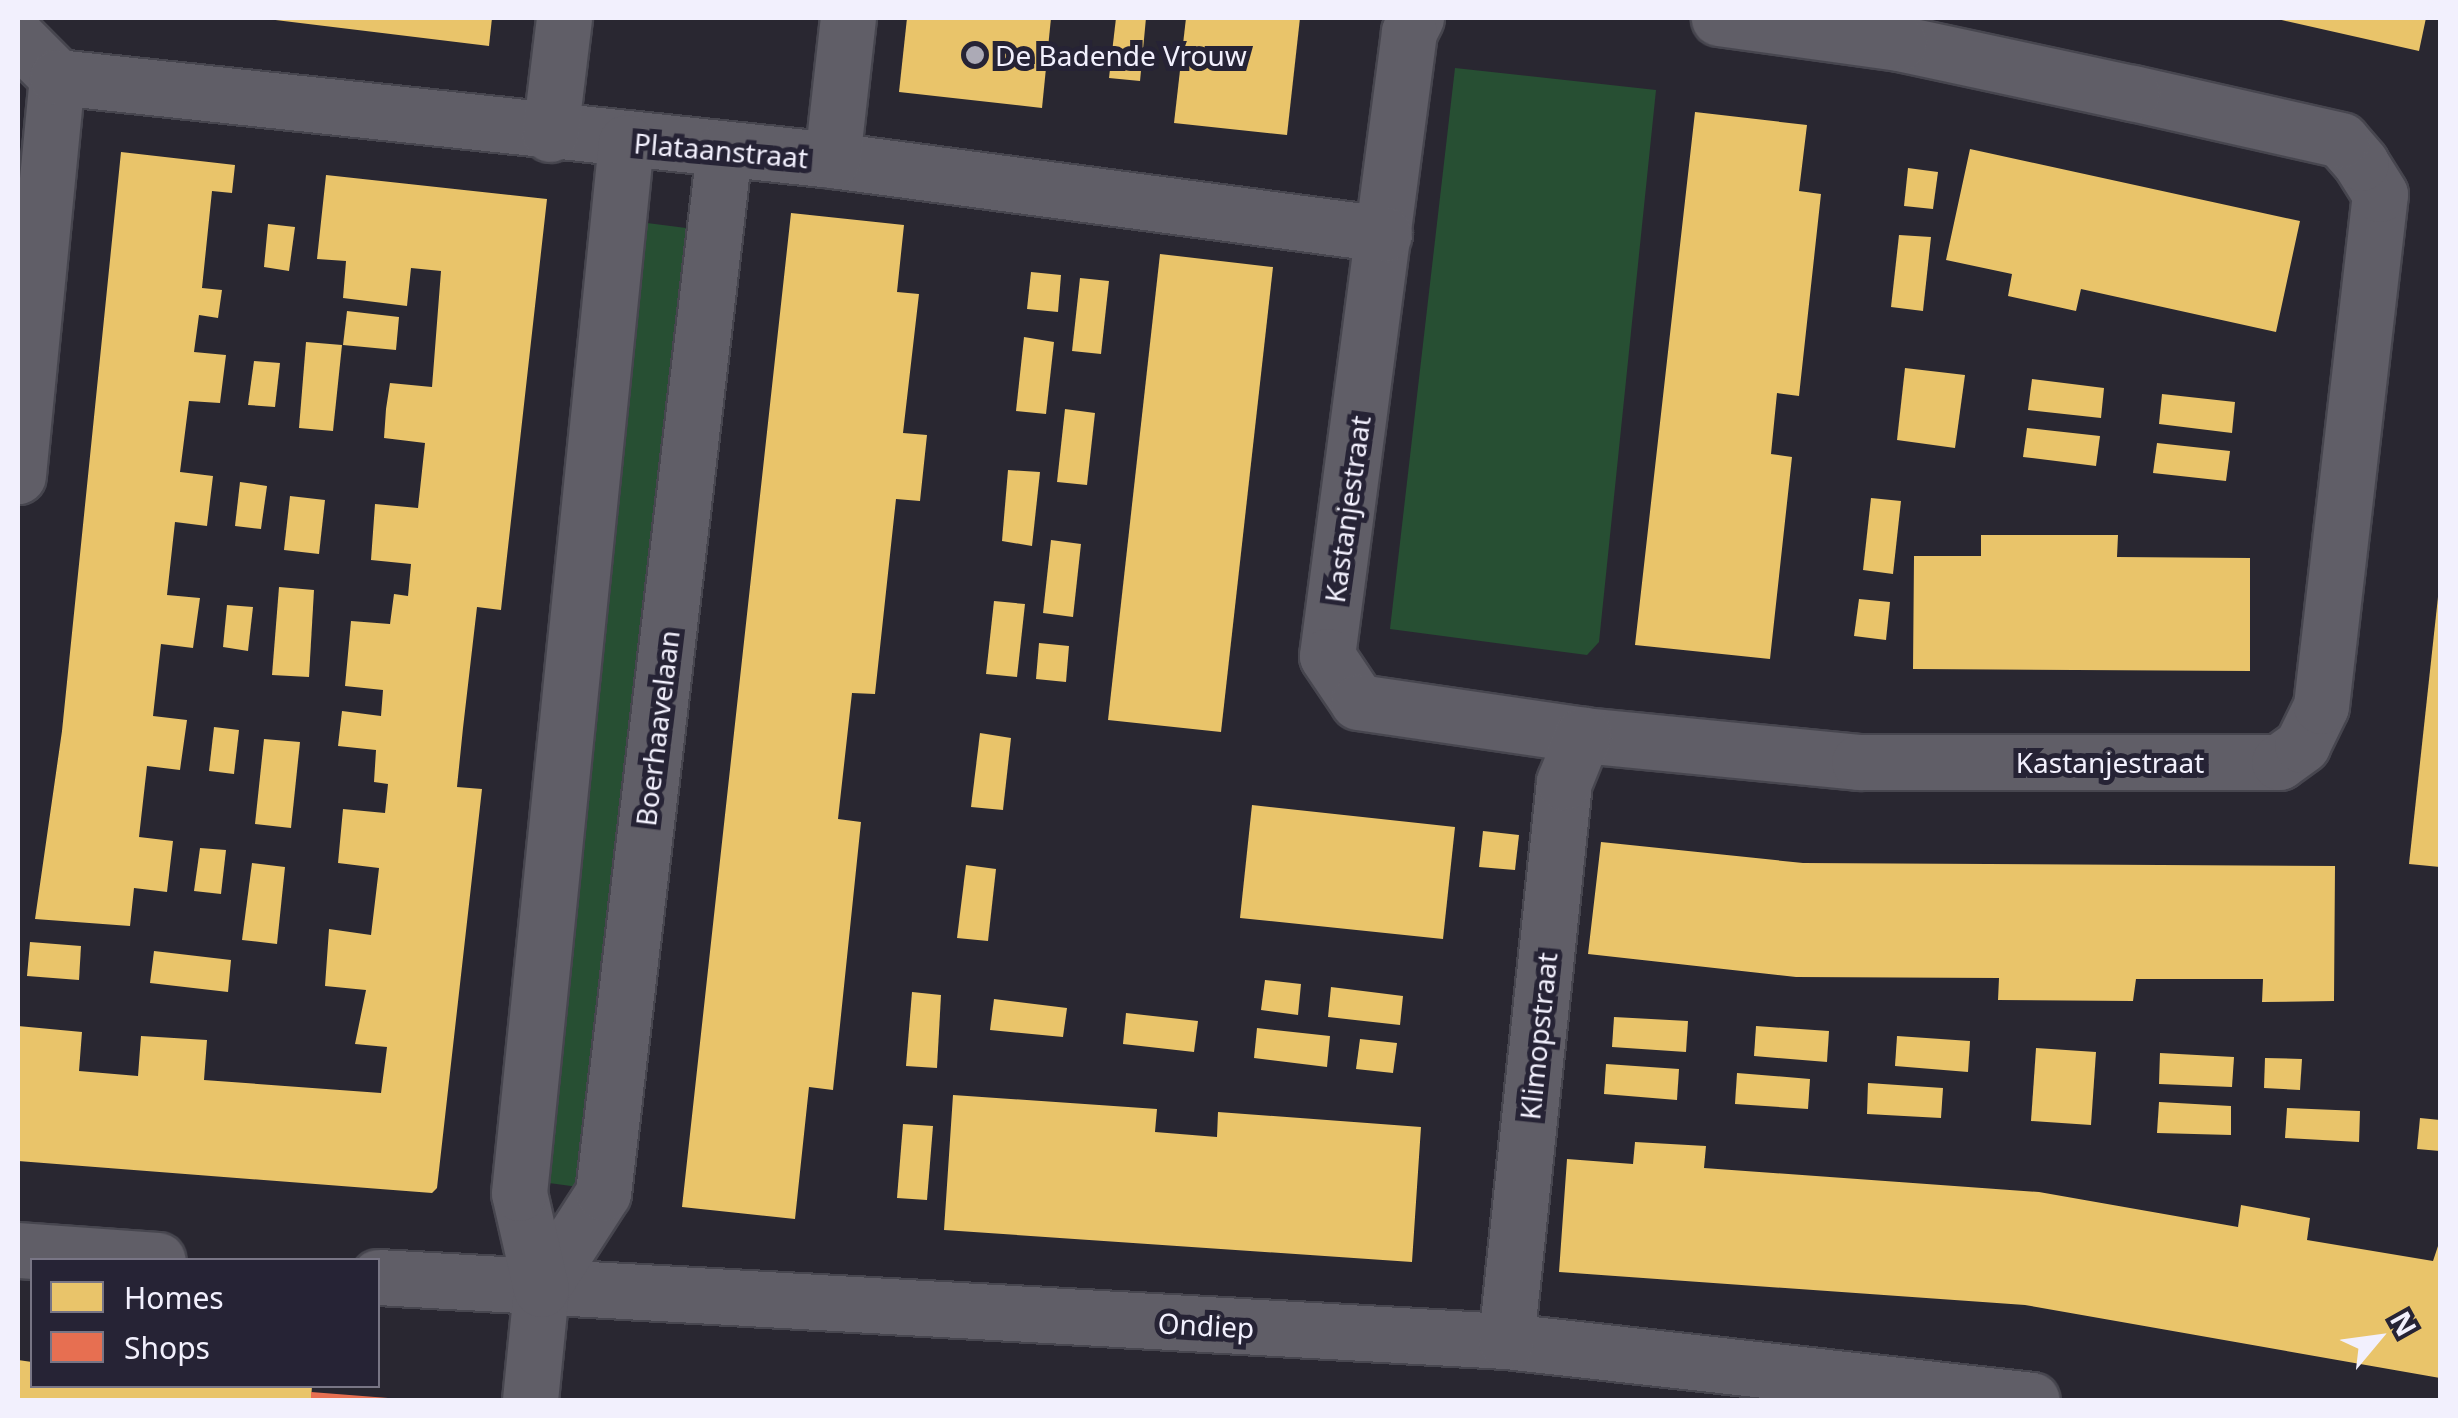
<!DOCTYPE html>
<html>
<head>
<meta charset="utf-8">
<style>
  body { margin:0 }
  #map { position:relative; width:2458px; height:1418px; overflow:hidden; background:#292731; font-family:"Noto Sans",sans-serif }
  div>[style] { position:absolute }
  [style*='--x'] { left:calc(var(--x)*1px); top:calc(var(--y)*1px); width:calc(var(--w)*1px); rotate:calc(var(--a)*1deg) }
  .green>* { inset:0; background:#274f33 }
  .homes>* { inset:0; background:#e9c46a }
  .shops>* { inset:0; background:#e76f51 }
  .roads { filter:drop-shadow(2px 0 #47464f) drop-shadow(-2px 0 #47464f) drop-shadow(0 2px #47464f) drop-shadow(0 -2px #47464f) }
  .minor>* { height:55px; margin:-27.5px; padding:0 27.5px; transform-origin:27.5px; border-radius:27.5px; background:#605e67 }
  .dots>* { width:28px; height:28px; translate:-50% -50%; box-sizing:border-box; border:5px solid #262335; border-radius:50% }
  span { translate:-50% -50%; white-space:nowrap; text-align:center; line-height:1.15; -webkit-text-stroke:10px #262335; paint-order:stroke }
  .poi-label { font-size:28px; color:#f2f0fd }
  .left { translate:0 -50%; text-align:left }
  .street-label { font-size:28px; color:#f2f0fd }
  .frame { position:absolute; inset:0; border:20px solid #f2f0fd; pointer-events:none }
  .legend { position:absolute; left:30px; top:1258px; width:350px; height:130px; box-sizing:border-box; background:#262335; border:2px solid #787585; margin:0; padding:12px 18px; list-style:none; font-size:30px; color:#f2f0fd }
  .legend li { display:flex; align-items:center; gap:20px; height:50px }
  .legend b { width:50px; border:2px solid #787585 }
  .north { position:absolute; left:2328px; top:1288px; width:100px; height:100px; -webkit-text-stroke:8px #262335; paint-order:stroke; rotate:61deg; font-size:28px; font-weight:700; line-height:40px; text-align:center; color:#f2f0fd }
  .north::after { content:''; display:block; margin:auto; width:35px; height:45px; background:#f2f0fd; clip-path:polygon(50% 0,100% 100%,50% 72%,0 100%) }
</style>
</head>
<body>
<div id="map">
  <div class="green">
    <i style="clip-path:polygon(1455px 68px,1656px 90px,1599px 642px,1587px 655px,1390px 629px)"></i>
    <i style="clip-path:polygon(647px 223px,694px 229px,586px 1188px,534px 1181px)"></i>
  </div>
  <div class="homes">
    <i style="clip-path:polygon(259px 18px,492px 18px,489px 46px)"></i>
    <i style="clip-path:polygon(907px 18px,1051px 18px,1042px 108px,899px 92px)"></i>
    <i style="clip-path:polygon(1116px 18px,1146px 18px,1140px 81px,1109px 78px)"></i>
    <i style="clip-path:polygon(1186px 18px,1300px 18px,1287px 135px,1174px 123px)"></i>
    <i style="clip-path:polygon(2273px 18px,2426px 18px,2419px 51px)"></i>
    <i style="clip-path:polygon(1695px 112px,1807px 125px,1799px 191px,1821px 194px,1799px 396px,1777px 393px,1771px 454px,1792px 457px,1770px 659px,1635px 645px)"></i>
    <i style="clip-path:polygon(1970px 149px,2300px 221px,2276px 332px,2081px 289px,2076px 311px,2008px 296px,2012px 274px,1946px 260px)"></i>
    <i style="clip-path:polygon(121px 152px,235px 165px,232px 193px,212px 191px,202px 288px,222px 290px,218px 318px,199px 315px,194px 352px,226px 355px,220px 403px,189px 401px,180px 472px,213px 476px,207px 526px,175px 522px,167px 595px,200px 598px,193px 648px,161px 644px,153px 716px,187px 720px,180px 770px,147px 766px,139px 837px,173px 841px,167px 892px,134px 888px,130px 926px,35px 919px,62px 731px)"></i>
    <i style="clip-path:polygon(1908px 168px,1938px 172px,1933px 209px,1904px 206px)"></i>
    <i style="clip-path:polygon(326px 175px,547px 199px,501px 610px,477px 607px,463px 728px,457px 787px,482px 789px,437px 1188px,432px 1193px,18px 1161px,18px 1026px,82px 1032px,79px 1071px,138px 1076px,141px 1036px,207px 1040px,204px 1080px,381px 1093px,387px 1047px,355px 1044px,366px 990px,325px 986px,329px 929px,371px 935px,379px 868px,338px 863px,343px 809px,385px 813px,388px 784px,374px 782px,376px 750px,338px 746px,342px 711px,381px 716px,383px 690px,345px 686px,351px 621px,390px 624px,394px 594px,408px 596px,411px 564px,371px 560px,375px 504px,418px 508px,425px 443px,384px 438px,386px 409px,390px 383px,432px 387px,441px 271px,411px 268px,407px 306px,343px 298px,346px 261px,317px 259px)"></i>
    <i style="clip-path:polygon(791px 213px,904px 225px,897px 292px,919px 294px,903px 433px,927px 435px,920px 501px,896px 499px,875px 694px,852px 693px,838px 819px,861px 822px,840px 1025px,833px 1090px,809px 1087px,795px 1219px,682px 1207px)"></i>
    <i style="clip-path:polygon(268px 224px,295px 227px,289px 271px,264px 267px)"></i>
    <i style="clip-path:polygon(1899px 235px,1931px 237px,1923px 311px,1891px 307px)"></i>
    <i style="clip-path:polygon(1160px 254px,1273px 267px,1221px 732px,1108px 720px)"></i>
    <i style="clip-path:polygon(1031px 272px,1061px 275px,1058px 312px,1027px 309px)"></i>
    <i style="clip-path:polygon(1080px 278px,1109px 281px,1101px 354px,1072px 351px)"></i>
    <i style="clip-path:polygon(347px 311px,399px 317px,396px 350px,343px 345px)"></i>
    <i style="clip-path:polygon(1024px 337px,1054px 342px,1046px 414px,1016px 411px)"></i>
    <i style="clip-path:polygon(306px 342px,342px 345px,333px 431px,299px 428px)"></i>
    <i style="clip-path:polygon(254px 361px,280px 363px,275px 407px,248px 405px)"></i>
    <i style="clip-path:polygon(1905px 368px,1965px 375px,1955px 448px,1897px 440px)"></i>
    <i style="clip-path:polygon(2032px 379px,2104px 388px,2101px 418px,2028px 410px)"></i>
    <i style="clip-path:polygon(2162px 394px,2235px 402px,2232px 433px,2159px 424px)"></i>
    <i style="clip-path:polygon(1065px 409px,1095px 413px,1087px 485px,1057px 482px)"></i>
    <i style="clip-path:polygon(2027px 428px,2100px 436px,2096px 466px,2023px 457px)"></i>
    <i style="clip-path:polygon(2157px 443px,2230px 451px,2226px 481px,2153px 473px)"></i>
    <i style="clip-path:polygon(1008px 470px,1040px 472px,1032px 546px,1002px 541px)"></i>
    <i style="clip-path:polygon(240px 482px,267px 486px,261px 529px,235px 526px)"></i>
    <i style="clip-path:polygon(290px 496px,325px 500px,319px 554px,284px 550px)"></i>
    <i style="clip-path:polygon(1871px 498px,1901px 501px,1893px 574px,1863px 570px)"></i>
    <i style="clip-path:polygon(1981px 535px,2118px 535px,2117px 557px,2250px 558px,2250px 671px,1913px 669px,1914px 556px,1981px 556px)"></i>
    <i style="clip-path:polygon(1051px 540px,1081px 544px,1073px 617px,1043px 613px)"></i>
    <i style="clip-path:polygon(279px 587px,314px 590px,309px 677px,272px 675px)"></i>
    <i style="clip-path:polygon(2438px 597px,2440px 597px,2440px 867px,2409px 864px)"></i>
    <i style="clip-path:polygon(1859px 599px,1890px 602px,1886px 640px,1854px 636px)"></i>
    <i style="clip-path:polygon(994px 601px,1025px 604px,1017px 677px,986px 674px)"></i>
    <i style="clip-path:polygon(227px 605px,253px 607px,248px 651px,223px 647px)"></i>
    <i style="clip-path:polygon(1039px 643px,1069px 646px,1066px 682px,1036px 679px)"></i>
    <i style="clip-path:polygon(214px 727px,239px 730px,234px 774px,209px 771px)"></i>
    <i style="clip-path:polygon(980px 733px,1011px 738px,1003px 810px,971px 807px)"></i>
    <i style="clip-path:polygon(264px 739px,300px 742px,291px 828px,255px 824px)"></i>
    <i style="clip-path:polygon(1252px 805px,1455px 827px,1443px 939px,1240px 918px)"></i>
    <i style="clip-path:polygon(1483px 831px,1519px 835px,1515px 870px,1479px 867px)"></i>
    <i style="clip-path:polygon(1601px 842px,1803px 863px,2335px 866px,2334px 1001px,2262px 1002px,2263px 979px,2136px 979px,2133px 1001px,1998px 1000px,1999px 978px,1796px 977px,1588px 954px)"></i>
    <i style="clip-path:polygon(200px 848px,226px 850px,221px 894px,194px 891px)"></i>
    <i style="clip-path:polygon(252px 863px,285px 867px,277px 944px,242px 940px)"></i>
    <i style="clip-path:polygon(966px 865px,996px 869px,988px 941px,957px 938px)"></i>
    <i style="clip-path:polygon(30px 942px,81px 946px,79px 980px,27px 976px)"></i>
    <i style="clip-path:polygon(154px 951px,231px 960px,228px 992px,150px 983px)"></i>
    <i style="clip-path:polygon(1265px 980px,1301px 984px,1298px 1015px,1261px 1010px)"></i>
    <i style="clip-path:polygon(1331px 987px,1403px 996px,1400px 1025px,1328px 1017px)"></i>
    <i style="clip-path:polygon(912px 992px,941px 995px,937px 1068px,906px 1066px)"></i>
    <i style="clip-path:polygon(994px 999px,1067px 1008px,1063px 1037px,990px 1030px)"></i>
    <i style="clip-path:polygon(1126px 1013px,1198px 1021px,1194px 1052px,1123px 1044px)"></i>
    <i style="clip-path:polygon(1614px 1017px,1688px 1021px,1686px 1052px,1612px 1047px)"></i>
    <i style="clip-path:polygon(1756px 1026px,1829px 1031px,1827px 1062px,1754px 1056px)"></i>
    <i style="clip-path:polygon(1257px 1028px,1330px 1036px,1327px 1067px,1254px 1058px)"></i>
    <i style="clip-path:polygon(1897px 1036px,1970px 1041px,1968px 1072px,1895px 1066px)"></i>
    <i style="clip-path:polygon(1360px 1039px,1397px 1043px,1393px 1073px,1356px 1069px)"></i>
    <i style="clip-path:polygon(2036px 1048px,2096px 1052px,2091px 1125px,2031px 1121px)"></i>
    <i style="clip-path:polygon(2160px 1053px,2234px 1057px,2232px 1087px,2159px 1084px)"></i>
    <i style="clip-path:polygon(2265px 1058px,2302px 1059px,2300px 1090px,2264px 1088px)"></i>
    <i style="clip-path:polygon(1606px 1064px,1679px 1069px,1677px 1100px,1604px 1094px)"></i>
    <i style="clip-path:polygon(1737px 1073px,1810px 1079px,1808px 1109px,1735px 1104px)"></i>
    <i style="clip-path:polygon(1868px 1083px,1943px 1088px,1941px 1118px,1867px 1114px)"></i>
    <i style="clip-path:polygon(953px 1095px,1157px 1109px,1155px 1132px,1217px 1137px,1218px 1112px,1421px 1127px,1412px 1262px,944px 1230px)"></i>
    <i style="clip-path:polygon(2159px 1102px,2231px 1106px,2231px 1135px,2157px 1133px)"></i>
    <i style="clip-path:polygon(2287px 1108px,2360px 1111px,2359px 1142px,2285px 1138px)"></i>
    <i style="clip-path:polygon(2420px 1118px,2440px 1120px,2440px 1151px,2417px 1149px)"></i>
    <i style="clip-path:polygon(903px 1124px,933px 1126px,927px 1200px,897px 1198px)"></i>
    <i style="clip-path:polygon(1635px 1142px,1706px 1146px,1704px 1168px,2039px 1192px,2238px 1227px,2241px 1205px,2310px 1218px,2307px 1240px,2433px 1261px,2440px 1240px,2440px 1378px,2025px 1305px,1559px 1272px,1567px 1159px,1633px 1164px)"></i>
    <i style="clip-path:polygon(18px 1360px,32px 1362px,32px 1386px,312px 1386px,311px 1400px,18px 1400px)"></i>
  </div>
  <div class="shops">
    <i style="clip-path:polygon(311px 1392px,388px 1398px,388px 1400px,311px 1400px)"></i>
  </div>
  <div class="roads">
    <div class="minor">
      <i style="--x:1416;--y:18;--w:16;--a:117"></i>
      <i style="--x:1409;--y:32;--w:629;--a:97.49"></i>
      <i style="--x:1327;--y:656;--w:55;--a:56"></i>
      <i style="--x:1358;--y:702;--w:227;--a:8.3"></i>
      <i style="--x:1583;--y:735;--w:277;--a:5.6"></i>
      <i style="--x:1859;--y:762;--w:420;--a:0"></i>
      <i style="--x:2279;--y:762;--w:29;--a:-36"></i>
      <i style="--x:2302;--y:745;--w:43;--a:-64"></i>
      <i style="--x:2321;--y:706;--w:515;--a:-83.43"></i>
      <i style="--x:2380;--y:194;--w:36;--a:-122"></i>
      <i style="--x:2361;--y:163;--w:30;--a:-131"></i>
      <i style="--x:2341;--y:140;--w:214;--a:-167.3"></i>
      <i style="--x:2132;--y:93;--w:238;--a:-167.9"></i>
      <i style="--x:1899;--y:43;--w:182;--a:-172.1"></i>
      <i style="--x:18;--y:38;--w:55;--a:45"></i>
      <i style="--x:57;--y:77;--w:401;--a:95.6"></i>
      <i style="--x:57;--y:77;--w:779;--a:6.11"></i>
      <i style="--x:832;--y:160;--w:557;--a:7.64"></i>
      <i style="--x:550;--y:134;--w:117;--a:-83.1"></i>
      <i style="--x:832;--y:160;--w:143;--a:-83.6"></i>
      <i style="--x:18;--y:1250;--w:140;--a:4.1"></i>
      <i style="--x:378;--y:1277;--w:1130;--a:3.25"></i>
      <i style="--x:1506;--y:1341;--w:529;--a:6.4"></i>
      <i style="--x:541;--y:1289;--w:114;--a:-57.1"></i>
      <i style="--x:603;--y:1193;--w:1050;--a:-83.38"></i>
      <i style="--x:1506;--y:1341;--w:562;--a:-84.08"></i>
      <i style="--x:1564;--y:782;--w:51;--a:-68"></i>
      <i style="--x:530;--y:1400;--w:112;--a:-84.3"></i>
      <i style="--x:541;--y:1289;--w:98;--a:-102.9"></i>
      <i style="--x:519;--y:1193;--w:1056;--a:-84.19"></i>
    </div>
  </div>
  <div class="dots">
    <i style="left:975px;top:55px;background:#acaab6"></i>
  </div>
  <div class="poi-label">
    <span class="left" style="left:995px;top:55px">De Badende Vrouw</span>
  </div>
  <div class="street-label">
    <span style="left:721px;top:150px;rotate:5deg">Plataanstraat</span>
    <span style="left:1347px;top:509px;rotate:-82deg">Kastanjestraat</span>
    <span style="left:657px;top:728px;rotate:-83deg">Boerhaavelaan</span>
    <span style="left:2110px;top:762px">Kastanjestraat</span>
    <span style="left:1538px;top:1036px;rotate:-84deg">Klimopstraat</span>
    <span style="left:1206px;top:1325px;rotate:3deg">Ondiep</span>
  </div>
  <div class="frame"></div>
  <ul class="legend">
  <li><b style="height:28px;background:#e9c46a"></b>Homes</li>
  <li><b style="height:28px;background:#e76f51"></b>Shops</li>
  </ul>
  <div class="north">N</div>
</div>
</body>
</html>
